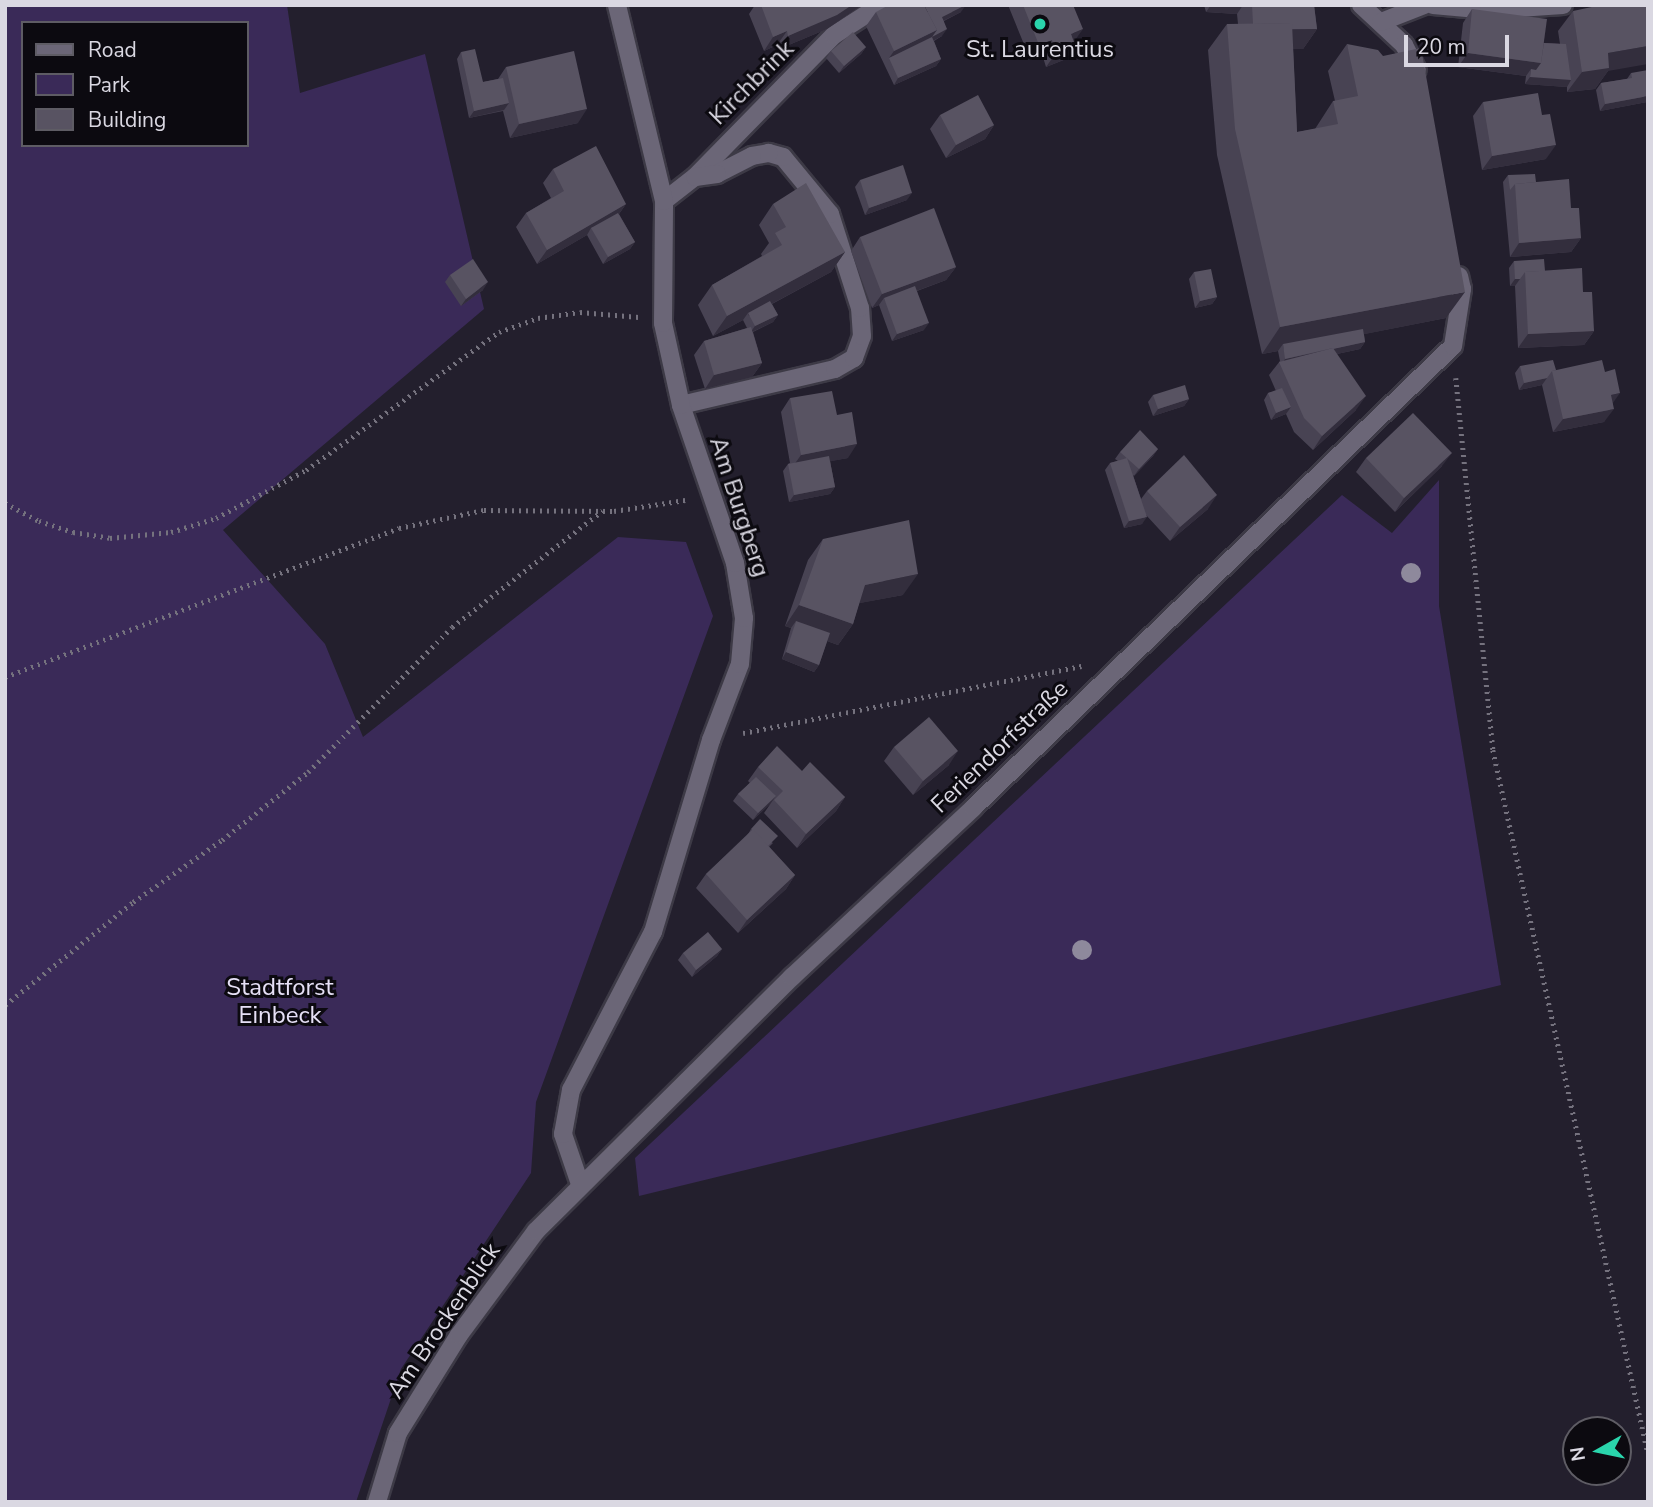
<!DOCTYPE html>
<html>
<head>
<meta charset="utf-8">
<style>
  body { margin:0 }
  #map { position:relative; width:1653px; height:1507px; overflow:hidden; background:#231f2d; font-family:"Nunito Sans",sans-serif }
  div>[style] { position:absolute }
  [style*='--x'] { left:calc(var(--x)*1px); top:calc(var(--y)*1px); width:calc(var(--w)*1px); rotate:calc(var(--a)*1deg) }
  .green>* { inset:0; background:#3a2a58 }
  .path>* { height:4.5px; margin-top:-2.25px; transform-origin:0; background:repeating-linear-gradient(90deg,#75727e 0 2px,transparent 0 7px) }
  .roads { filter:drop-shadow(2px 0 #3d3a46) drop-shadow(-2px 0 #3d3a46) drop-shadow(0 2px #3d3a46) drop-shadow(0 -2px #3d3a46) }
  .minor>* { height:18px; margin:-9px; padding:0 9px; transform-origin:9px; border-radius:9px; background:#6b6677 }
  .trees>* { width:20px; height:20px; margin:-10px; border-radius:50%; background:#8e899c }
  .wall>* { inset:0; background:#484353 }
  .shaded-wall>* { inset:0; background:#332e3d }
  .building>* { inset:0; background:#585362 }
  .dots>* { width:19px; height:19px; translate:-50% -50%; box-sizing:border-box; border:4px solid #0c0a10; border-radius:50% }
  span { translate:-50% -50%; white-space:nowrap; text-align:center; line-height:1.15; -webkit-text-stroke:6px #0c0a10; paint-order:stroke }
  .poi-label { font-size:24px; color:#dad8e2 }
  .street-label { font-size:24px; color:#dad8e2 }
  .park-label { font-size:24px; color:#e6e0f6 }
  .frame { position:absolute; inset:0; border:7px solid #dad8e2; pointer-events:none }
  .legend { position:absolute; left:21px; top:21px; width:228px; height:126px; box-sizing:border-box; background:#0c0a10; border:2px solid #5e5c64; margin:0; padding:9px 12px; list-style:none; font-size:21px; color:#dad8e2 }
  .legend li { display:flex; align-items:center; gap:14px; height:35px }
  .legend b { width:35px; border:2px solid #5e5c64 }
  .north { position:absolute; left:1562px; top:1416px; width:70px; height:70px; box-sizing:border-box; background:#0c0a10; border:2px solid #5e5c64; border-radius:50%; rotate:261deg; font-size:19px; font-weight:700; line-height:28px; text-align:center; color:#dad8e2 }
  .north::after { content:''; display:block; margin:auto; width:24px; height:32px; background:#2ad5ac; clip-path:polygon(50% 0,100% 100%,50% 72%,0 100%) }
  .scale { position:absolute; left:1404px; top:35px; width:105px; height:32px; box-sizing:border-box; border:4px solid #dad8e2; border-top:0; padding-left:9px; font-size:21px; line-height:24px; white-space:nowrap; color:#dad8e2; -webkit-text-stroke:5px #0c0a10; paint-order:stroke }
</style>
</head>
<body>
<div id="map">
  <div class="green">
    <i style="clip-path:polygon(evenodd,5px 5px,287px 5px,300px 93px,425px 54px,484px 309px,223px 530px,325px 644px,363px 737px,618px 537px,686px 542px,713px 616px,536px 1102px,531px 1173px,401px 1369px,356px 1502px,5px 1502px,5px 5px,23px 23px,247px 23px,247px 145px,23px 145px,23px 23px)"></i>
    <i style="clip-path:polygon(1439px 480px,1439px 606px,1501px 985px,639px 1196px,635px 1158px,1342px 495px,1392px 533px)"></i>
  </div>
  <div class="path">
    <i style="--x:1456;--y:378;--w:374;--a:84.3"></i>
    <i style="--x:1493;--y:750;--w:720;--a:77.57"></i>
    <i style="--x:5;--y:503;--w:38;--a:28"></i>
    <i style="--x:39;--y:521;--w:36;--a:18"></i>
    <i style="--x:73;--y:532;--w:37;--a:9"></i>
    <i style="--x:110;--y:538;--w:61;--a:-5.6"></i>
    <i style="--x:171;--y:532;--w:47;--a:-17.3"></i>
    <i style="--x:216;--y:518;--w:102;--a:-28.1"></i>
    <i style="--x:306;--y:470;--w:237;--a:-35.6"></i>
    <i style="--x:499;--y:332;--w:41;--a:-19.7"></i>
    <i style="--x:538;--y:318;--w:42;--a:-8.1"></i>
    <i style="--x:580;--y:312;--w:59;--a:4.8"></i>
    <i style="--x:5;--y:677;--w:421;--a:-20.7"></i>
    <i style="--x:399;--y:528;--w:87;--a:-12"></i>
    <i style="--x:484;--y:510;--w:130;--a:0.4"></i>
    <i style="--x:614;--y:511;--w:72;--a:-8.8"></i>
    <i style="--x:743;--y:733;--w:345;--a:-11.2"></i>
    <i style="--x:5;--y:1005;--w:164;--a:-38.8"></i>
    <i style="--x:133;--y:902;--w:108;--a:-34.9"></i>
    <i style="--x:222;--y:840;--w:110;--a:-38.3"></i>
    <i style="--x:308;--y:772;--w:204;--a:-45.2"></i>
    <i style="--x:452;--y:627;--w:190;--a:-37.7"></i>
  </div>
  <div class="roads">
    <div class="minor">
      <i style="--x:1361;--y:5;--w:59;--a:42.9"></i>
      <i style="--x:1404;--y:45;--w:28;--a:63"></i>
      <i style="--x:1433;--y:5;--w:56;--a:5.1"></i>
      <i style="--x:1489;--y:10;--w:74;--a:-3.9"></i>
      <i style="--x:1381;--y:22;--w:46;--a:-21.6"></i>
      <i style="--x:664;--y:201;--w:39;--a:-38"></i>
      <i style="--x:695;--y:177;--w:199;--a:-45.6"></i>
      <i style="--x:834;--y:35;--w:56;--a:-32.6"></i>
      <i style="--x:681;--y:405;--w:158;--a:-13.2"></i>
      <i style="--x:835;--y:369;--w:22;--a:-30"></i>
      <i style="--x:854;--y:358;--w:23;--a:-70"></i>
      <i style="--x:862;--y:336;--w:28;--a:-94"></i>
      <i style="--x:860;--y:308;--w:99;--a:-107.7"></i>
      <i style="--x:830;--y:214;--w:74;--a:-129.5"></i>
      <i style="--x:783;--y:157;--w:15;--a:-164"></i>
      <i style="--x:769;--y:153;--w:17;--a:170"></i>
      <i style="--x:752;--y:156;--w:39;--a:153"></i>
      <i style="--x:717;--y:174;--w:22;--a:172"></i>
      <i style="--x:580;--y:1184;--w:53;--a:-108.8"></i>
      <i style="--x:563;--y:1134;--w:45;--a:-79.7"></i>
      <i style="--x:571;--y:1090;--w:178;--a:-62.6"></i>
      <i style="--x:653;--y:932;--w:201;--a:-73.2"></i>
      <i style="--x:711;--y:740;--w:81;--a:-69.1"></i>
      <i style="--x:740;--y:664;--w:46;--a:-85"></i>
      <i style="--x:744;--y:618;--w:56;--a:-99.3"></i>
      <i style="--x:735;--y:563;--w:167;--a:-108.9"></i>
      <i style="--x:681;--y:405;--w:84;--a:-102.4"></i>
      <i style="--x:663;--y:323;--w:122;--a:-89.5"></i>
      <i style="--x:664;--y:201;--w:202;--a:-103.5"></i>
      <i style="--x:377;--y:1502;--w:72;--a:-73.1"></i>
      <i style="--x:398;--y:1433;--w:115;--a:-58.1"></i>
      <i style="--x:459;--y:1335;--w:129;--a:-53.5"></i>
      <i style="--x:536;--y:1231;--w:361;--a:-44.8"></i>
      <i style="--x:792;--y:977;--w:248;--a:-43"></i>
      <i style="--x:973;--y:808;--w:666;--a:-43.91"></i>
      <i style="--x:1453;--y:346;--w:58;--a:-81"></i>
      <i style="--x:1462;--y:289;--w:13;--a:-103"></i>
    </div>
  </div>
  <div class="trees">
    <i style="left:1411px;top:573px"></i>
    <i style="left:1082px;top:950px"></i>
  </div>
  <div class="wall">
    <i style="clip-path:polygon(755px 5px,862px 5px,827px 29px,779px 49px,777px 45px,764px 51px,749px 14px)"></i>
    <i style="clip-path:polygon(1008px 5px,1073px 5px,1074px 42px,1075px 45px,1066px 59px,1046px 67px,1042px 54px,1030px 59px)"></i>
    <i style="clip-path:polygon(1204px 5px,1314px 5px,1317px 29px,1303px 49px,1293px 49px,1297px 132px,1315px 129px,1333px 101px,1335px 101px,1328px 71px,1347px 44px,1446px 318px,1364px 334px,1365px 342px,1360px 349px,1337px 354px,1356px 410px,1313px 450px,1294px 432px,1286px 414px,1271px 420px,1264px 400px,1268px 393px,1276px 391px,1269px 375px,1280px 361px,1278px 351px,1262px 354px,1217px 155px,1208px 50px,1227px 24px,1238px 24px,1237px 14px,1206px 12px)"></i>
    <i style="clip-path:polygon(1472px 9px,1544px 43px,1560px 44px,1558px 31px,1573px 11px,1608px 71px,1595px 89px,1567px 92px,1567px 87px,1525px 84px,1526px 76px,1458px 67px,1463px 23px)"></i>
    <i style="clip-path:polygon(876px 12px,961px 12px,944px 21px,942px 36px,934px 41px,941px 59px,936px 66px,894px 85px,866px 26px)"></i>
    <i style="clip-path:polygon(866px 47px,861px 54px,839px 73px,826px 58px,831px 51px)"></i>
    <i style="clip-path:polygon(461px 52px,483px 82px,498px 79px,506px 67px,578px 123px,510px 138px,503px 111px,469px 118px,457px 59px)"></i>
    <i style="clip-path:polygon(1631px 73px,1647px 102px,1600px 111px,1596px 90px,1601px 83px,1627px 79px)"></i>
    <i style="clip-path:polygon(1483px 102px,1546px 159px,1482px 170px,1473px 116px)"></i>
    <i style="clip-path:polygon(940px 115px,994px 125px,985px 139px,946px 158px,930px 129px)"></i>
    <i style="clip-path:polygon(553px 169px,626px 204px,619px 214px,635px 242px,630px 249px,603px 264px,587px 235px,537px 264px,516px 227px,526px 213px,551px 198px,543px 183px)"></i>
    <i style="clip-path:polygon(1508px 175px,1536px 182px,1571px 208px,1581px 238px,1571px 252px,1510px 257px,1503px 182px)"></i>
    <i style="clip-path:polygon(860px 180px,907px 200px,865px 215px,855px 187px)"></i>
    <i style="clip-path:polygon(773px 204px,845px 252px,831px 272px,772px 304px,778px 315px,773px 322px,753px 332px,762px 363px,752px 377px,705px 389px,694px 355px,704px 341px,747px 328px,743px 320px,713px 336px,698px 305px,712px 285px,762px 256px,761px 254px,769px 243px,759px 225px)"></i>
    <i style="clip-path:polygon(860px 237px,956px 267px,946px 280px,917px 291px,924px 330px,892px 341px,879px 305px,872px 308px,851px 251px)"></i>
    <i style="clip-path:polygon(1514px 261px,1545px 271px,1583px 292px,1594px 331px,1584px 345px,1518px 348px,1515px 286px,1510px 286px,1509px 268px)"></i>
    <i style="clip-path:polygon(1194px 272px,1217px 297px,1212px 304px,1195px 308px,1189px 279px)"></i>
    <i style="clip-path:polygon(450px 275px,483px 290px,461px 306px,445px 282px)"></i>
    <i style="clip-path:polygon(1520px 366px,1556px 370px,1613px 403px,1604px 422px,1553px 432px,1542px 385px,1519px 390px,1515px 373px)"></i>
    <i style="clip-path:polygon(1153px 395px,1189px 399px,1184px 406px,1153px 416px,1148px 402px)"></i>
    <i style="clip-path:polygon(790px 398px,837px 415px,848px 458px,830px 461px,835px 487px,830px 494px,789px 502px,783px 471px,788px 464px,790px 463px,781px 412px)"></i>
    <i style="clip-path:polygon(1158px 449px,1153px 456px,1134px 476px,1133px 475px,1141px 499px,1147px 491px,1208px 509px,1170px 541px,1146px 515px,1142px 524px,1124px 528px,1105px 470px,1110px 463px,1118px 461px,1115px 459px,1120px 452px)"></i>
    <i style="clip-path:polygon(1366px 458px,1442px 466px,1395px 512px,1356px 472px)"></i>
    <i style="clip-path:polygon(823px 539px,903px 595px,859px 603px,853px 624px,838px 645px,827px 641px,819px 665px,814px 672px,782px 659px,791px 628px,785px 626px,808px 560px)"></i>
    <i style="clip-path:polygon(894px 747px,949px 765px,913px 795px,884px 761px)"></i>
    <i style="clip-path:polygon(758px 767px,802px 771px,845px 797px,836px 811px,797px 848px,764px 813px,771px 803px,753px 820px,733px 801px,738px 794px,750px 783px,748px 781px)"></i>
    <i style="clip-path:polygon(751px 829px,773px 843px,769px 847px,795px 875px,786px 889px,738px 933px,696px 888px,706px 874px,747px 836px)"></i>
    <i style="clip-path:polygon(722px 949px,717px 956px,692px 977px,678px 960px,683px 953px)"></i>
  </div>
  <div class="shaded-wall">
    <i style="clip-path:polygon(852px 5px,862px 5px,827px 29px,779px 49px,788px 36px)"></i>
    <i style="clip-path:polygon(966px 5px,961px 12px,937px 24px,942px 17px)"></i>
    <i style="clip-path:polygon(1211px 5px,1243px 5px,1237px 14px,1206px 12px)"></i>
    <i style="clip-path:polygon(947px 29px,942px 36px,927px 44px,889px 58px,894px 51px,937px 30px)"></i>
    <i style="clip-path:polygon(1083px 29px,1073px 43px,1071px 34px)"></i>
    <i style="clip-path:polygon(1317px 29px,1303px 49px,1239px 50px,1253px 30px)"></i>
    <i style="clip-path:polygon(787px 31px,777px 45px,764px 51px,773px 37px)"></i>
    <i style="clip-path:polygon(1052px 40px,1042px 54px,1030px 59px,1039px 45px)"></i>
    <i style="clip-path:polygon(1075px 45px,1066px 59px,1046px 67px,1056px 53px)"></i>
    <i style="clip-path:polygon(1648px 46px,1648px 64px,1608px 71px,1595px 89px,1567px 92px,1582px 72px,1608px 53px)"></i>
    <i style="clip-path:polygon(866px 47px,861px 54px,839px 73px,844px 66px)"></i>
    <i style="clip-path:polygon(1468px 53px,1541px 63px,1571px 80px,1567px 87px,1525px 84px,1530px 77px,1531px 69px,1526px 76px,1458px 67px)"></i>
    <i style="clip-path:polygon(941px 59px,936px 66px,894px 85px,898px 78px)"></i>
    <i style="clip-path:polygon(1648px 96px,1647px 102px,1600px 111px,1605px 104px)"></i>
    <i style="clip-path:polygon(509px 103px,504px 110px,469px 118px,474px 111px)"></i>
    <i style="clip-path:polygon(587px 109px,578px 123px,510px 138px,519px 124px)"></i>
    <i style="clip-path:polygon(994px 125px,985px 139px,946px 158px,956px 145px)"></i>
    <i style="clip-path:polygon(1556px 145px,1546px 159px,1482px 170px,1492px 156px)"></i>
    <i style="clip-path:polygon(912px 193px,907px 200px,865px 215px,869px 208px)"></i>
    <i style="clip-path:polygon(626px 204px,616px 218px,591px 228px,587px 235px,537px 264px,547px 250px)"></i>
    <i style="clip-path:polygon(1581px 238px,1571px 252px,1510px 257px,1519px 243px)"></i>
    <i style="clip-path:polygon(635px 242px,630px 249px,603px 264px,608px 257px)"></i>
    <i style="clip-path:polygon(845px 252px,831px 272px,749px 316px,748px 313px,743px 320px,713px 336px,727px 316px)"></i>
    <i style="clip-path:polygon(956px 267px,946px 280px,886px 302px,884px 298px,879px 305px,872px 308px,882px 294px)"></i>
    <i style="clip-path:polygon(1515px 279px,1520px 279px,1515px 286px,1510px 286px)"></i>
    <i style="clip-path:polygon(488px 282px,483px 290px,461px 306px,466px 299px)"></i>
    <i style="clip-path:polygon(1465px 292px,1446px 318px,1284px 350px,1283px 344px,1278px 351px,1262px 354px,1280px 327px)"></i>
    <i style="clip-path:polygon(1217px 297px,1212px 304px,1195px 308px,1200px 301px)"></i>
    <i style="clip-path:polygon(778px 315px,773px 322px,750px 333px,755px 326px)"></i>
    <i style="clip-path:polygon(929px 323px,924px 330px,892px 341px,897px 334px)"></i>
    <i style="clip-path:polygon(1594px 331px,1584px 345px,1518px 348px,1528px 334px)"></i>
    <i style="clip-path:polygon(1365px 342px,1360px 349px,1281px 366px,1285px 359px)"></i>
    <i style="clip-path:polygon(762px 363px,752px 377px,705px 389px,714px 375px)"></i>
    <i style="clip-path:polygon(1547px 378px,1542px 385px,1519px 390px,1524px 383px)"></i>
    <i style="clip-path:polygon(1620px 393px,1610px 407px,1611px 395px)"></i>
    <i style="clip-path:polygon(1366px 396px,1356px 410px,1313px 450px,1322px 436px)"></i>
    <i style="clip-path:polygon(1189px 399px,1184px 406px,1153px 416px,1158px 409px)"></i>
    <i style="clip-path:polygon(1291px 407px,1286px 414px,1271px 420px,1276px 413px)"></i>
    <i style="clip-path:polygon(1614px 409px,1604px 422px,1553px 432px,1563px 419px)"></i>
    <i style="clip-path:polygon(857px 444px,848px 458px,791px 469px,801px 455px)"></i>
    <i style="clip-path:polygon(1158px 449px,1153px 456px,1134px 476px,1139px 469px)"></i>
    <i style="clip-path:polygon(1452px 453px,1442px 466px,1395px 512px,1404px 498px)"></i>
    <i style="clip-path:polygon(835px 487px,830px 494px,789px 502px,794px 495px)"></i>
    <i style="clip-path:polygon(1217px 495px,1208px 509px,1170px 541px,1180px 527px)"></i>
    <i style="clip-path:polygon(1147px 517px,1142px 524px,1124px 528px,1129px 521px)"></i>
    <i style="clip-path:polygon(918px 574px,903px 595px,850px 605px,865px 585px)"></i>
    <i style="clip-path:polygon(799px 605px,853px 624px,838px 645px,794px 629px,796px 621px,791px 628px,785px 626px)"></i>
    <i style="clip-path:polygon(786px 652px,819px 665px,814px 672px,782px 659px)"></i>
    <i style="clip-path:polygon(958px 751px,949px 765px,913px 795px,923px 781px)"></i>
    <i style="clip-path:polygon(776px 796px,771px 803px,753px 820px,758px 813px)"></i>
    <i style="clip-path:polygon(845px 797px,836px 811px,797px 848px,806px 834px)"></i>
    <i style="clip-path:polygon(795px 875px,786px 889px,738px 933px,747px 920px)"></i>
    <i style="clip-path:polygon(722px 949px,717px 956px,692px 977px,696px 970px)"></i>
  </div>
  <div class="building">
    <i style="clip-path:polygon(761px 5px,852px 5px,837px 15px,788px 36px,787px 31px,773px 37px)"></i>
    <i style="clip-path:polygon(889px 5px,924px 5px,937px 30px,894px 51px,876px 12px)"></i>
    <i style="clip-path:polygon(924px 5px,966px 5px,942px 17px,947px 29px,932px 37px,937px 30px)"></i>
    <i style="clip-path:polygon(1023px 5px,1073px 5px,1083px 29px,1071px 34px,1075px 45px,1056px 53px,1052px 40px,1039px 45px)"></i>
    <i style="clip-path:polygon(1252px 5px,1314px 5px,1317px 29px,1292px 29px,1292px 23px,1253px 24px)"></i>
    <i style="clip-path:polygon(1601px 5px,1648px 5px,1648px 46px,1608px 53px,1609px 68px,1582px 72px,1573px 11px)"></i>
    <i style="clip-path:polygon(1472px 9px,1547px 19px,1541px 63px,1468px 53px)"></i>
    <i style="clip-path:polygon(1292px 23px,1297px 132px,1338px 124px,1333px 101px,1358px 96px,1347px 44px,1378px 50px,1383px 56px,1421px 48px,1465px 292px,1280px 327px,1235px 129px,1227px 24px)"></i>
    <i style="clip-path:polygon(853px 32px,866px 47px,844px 66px,831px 51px)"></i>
    <i style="clip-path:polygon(932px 37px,941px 59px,898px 78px,889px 58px)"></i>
    <i style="clip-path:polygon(1544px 43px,1566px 44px,1571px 80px,1530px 77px,1531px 69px,1536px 70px,1541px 63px)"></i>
    <i style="clip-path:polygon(475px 49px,483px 82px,503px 78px,509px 103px,474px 111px,461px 52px)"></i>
    <i style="clip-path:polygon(574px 51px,587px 109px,519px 124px,506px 67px)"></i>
    <i style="clip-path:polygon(1648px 70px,1648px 96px,1605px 104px,1601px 83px,1632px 78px,1631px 73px)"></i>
    <i style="clip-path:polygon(1538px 93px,1542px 115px,1550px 114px,1556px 145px,1492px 156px,1483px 102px)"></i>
    <i style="clip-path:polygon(978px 95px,994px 125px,956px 145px,940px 115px)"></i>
    <i style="clip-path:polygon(596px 146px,626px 204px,547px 250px,526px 213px,564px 191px,553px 169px)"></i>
    <i style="clip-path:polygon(903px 165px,912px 193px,869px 208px,860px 180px)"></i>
    <i style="clip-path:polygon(1535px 174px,1536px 182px,1515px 184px,1510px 190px,1508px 175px)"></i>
    <i style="clip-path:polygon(1569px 179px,1571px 208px,1579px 208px,1581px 238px,1519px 243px,1515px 184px)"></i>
    <i style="clip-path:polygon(806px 183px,845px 252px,727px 316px,712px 285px,782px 245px,775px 233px,786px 227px,773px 204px)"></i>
    <i style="clip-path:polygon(934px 208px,956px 267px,882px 294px,860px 237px)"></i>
    <i style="clip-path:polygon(618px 213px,635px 242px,608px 257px,591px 228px)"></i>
    <i style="clip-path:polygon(473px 259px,488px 282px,466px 299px,450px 275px)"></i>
    <i style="clip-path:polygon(1544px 259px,1545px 271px,1525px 272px,1520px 279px,1515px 279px,1514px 261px)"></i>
    <i style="clip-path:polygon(1582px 268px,1583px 292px,1592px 292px,1594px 331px,1528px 334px,1525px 272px)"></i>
    <i style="clip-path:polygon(1211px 269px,1217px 297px,1200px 301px,1194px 272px)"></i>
    <i style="clip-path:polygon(915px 286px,929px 323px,897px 334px,884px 298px)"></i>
    <i style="clip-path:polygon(770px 301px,778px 315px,755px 326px,748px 313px)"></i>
    <i style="clip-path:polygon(751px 327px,762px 363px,714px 375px,704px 341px)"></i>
    <i style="clip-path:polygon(1363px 329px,1365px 342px,1333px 349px,1333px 348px,1285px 359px,1283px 344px)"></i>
    <i style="clip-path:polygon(1333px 348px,1366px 396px,1322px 436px,1304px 418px,1279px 362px)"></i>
    <i style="clip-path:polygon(1553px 360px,1556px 370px,1552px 371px,1547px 378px,1524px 383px,1520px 366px)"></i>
    <i style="clip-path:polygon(1602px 360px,1605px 372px,1615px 369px,1620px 393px,1611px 395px,1614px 409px,1563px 419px,1552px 371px)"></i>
    <i style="clip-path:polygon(1185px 385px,1189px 399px,1158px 409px,1153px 395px)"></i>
    <i style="clip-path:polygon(1282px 388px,1291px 407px,1276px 413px,1268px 393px)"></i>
    <i style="clip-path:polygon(832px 391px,837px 415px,852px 412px,857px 444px,801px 455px,790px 398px)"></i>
    <i style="clip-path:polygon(1413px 413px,1452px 453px,1404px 498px,1366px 458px)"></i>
    <i style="clip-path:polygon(1140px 430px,1158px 449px,1139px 469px,1120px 452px)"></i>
    <i style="clip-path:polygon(1184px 455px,1217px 495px,1180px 527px,1147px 491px)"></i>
    <i style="clip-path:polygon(829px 456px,835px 487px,794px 495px,788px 464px)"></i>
    <i style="clip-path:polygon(1127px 458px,1147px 517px,1129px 521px,1110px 463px)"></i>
    <i style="clip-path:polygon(909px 520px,918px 574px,865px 585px,853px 624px,799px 605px,823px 539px)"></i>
    <i style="clip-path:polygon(796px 621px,830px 633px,819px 665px,786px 652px)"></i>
    <i style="clip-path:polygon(929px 717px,958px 751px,923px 781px,894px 747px)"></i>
    <i style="clip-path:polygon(777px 746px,802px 771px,810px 762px,845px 797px,806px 834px,774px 800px,783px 791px,758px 767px)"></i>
    <i style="clip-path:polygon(756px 777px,776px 796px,758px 813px,738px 794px)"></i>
    <i style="clip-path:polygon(760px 819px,778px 836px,768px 846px,751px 829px)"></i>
    <i style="clip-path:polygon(753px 829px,795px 875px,747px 920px,706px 874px)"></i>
    <i style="clip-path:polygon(708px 932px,722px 949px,696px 970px,683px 953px)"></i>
  </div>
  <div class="dots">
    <i style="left:1040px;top:24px;background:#2ad5ac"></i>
  </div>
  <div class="poi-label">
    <span style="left:1040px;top:50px">St. Laurentius</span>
  </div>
  <div class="street-label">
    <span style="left:752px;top:83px;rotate:-45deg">Kirchbrink</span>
    <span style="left:739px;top:507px;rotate:72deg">Am Burgberg</span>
    <span style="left:1000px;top:747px;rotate:-44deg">Feriendorfstraße</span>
    <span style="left:444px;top:1321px;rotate:-56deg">Am Brockenblick</span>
  </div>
  <div class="park-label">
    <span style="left:280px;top:1002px">Stadtforst<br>Einbeck</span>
  </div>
  <div class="frame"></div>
  <ul class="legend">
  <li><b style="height:9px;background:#6b6677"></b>Road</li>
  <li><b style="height:19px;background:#3a2a58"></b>Park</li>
  <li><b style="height:19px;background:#585362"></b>Building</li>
  </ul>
  <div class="north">N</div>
  <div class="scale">20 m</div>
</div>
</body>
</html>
